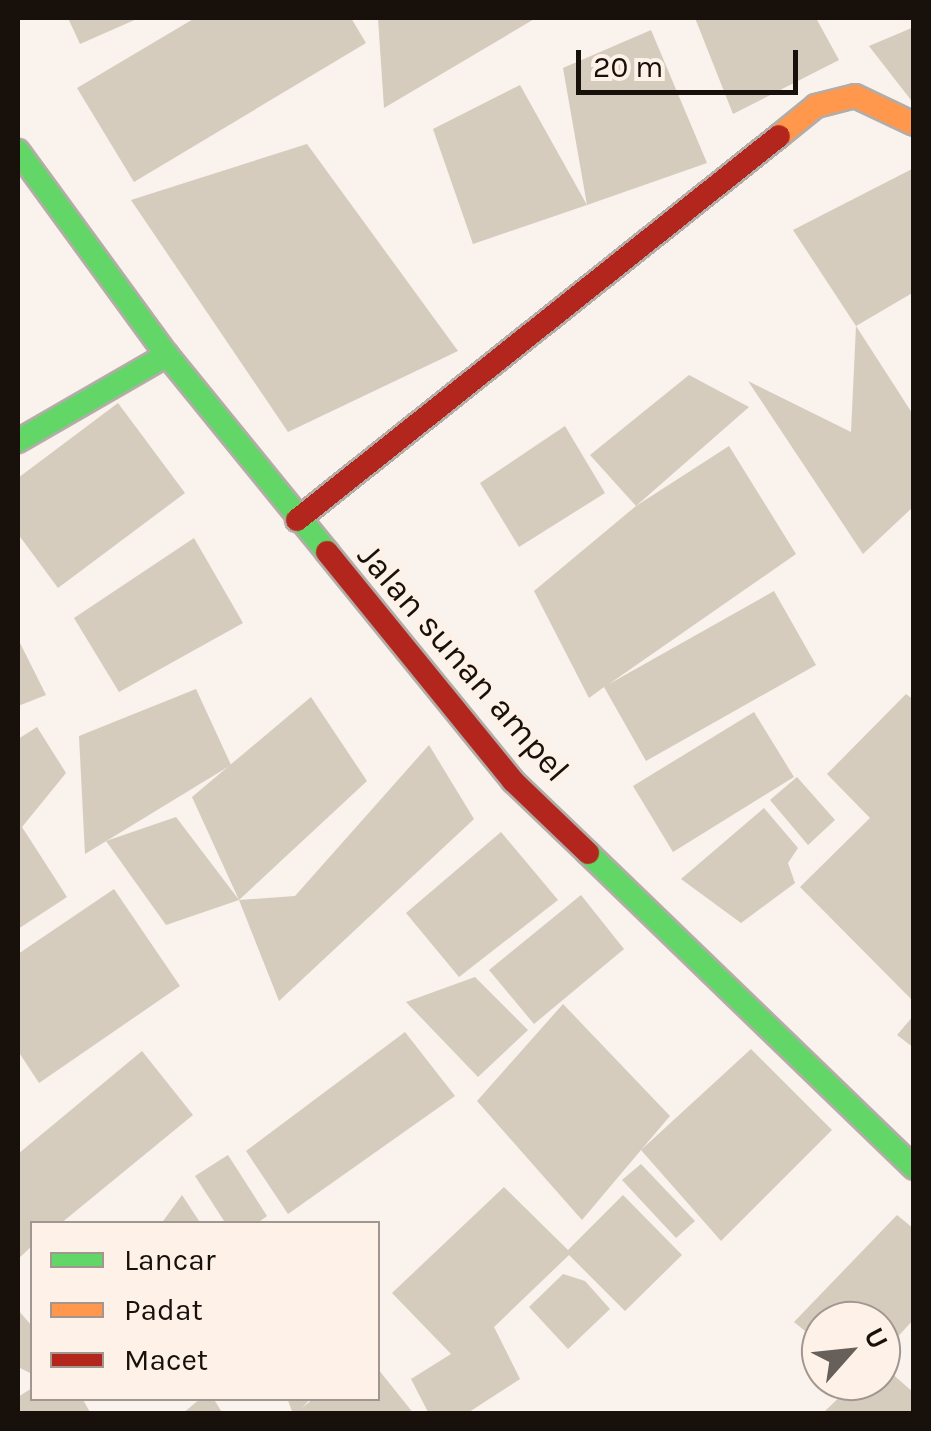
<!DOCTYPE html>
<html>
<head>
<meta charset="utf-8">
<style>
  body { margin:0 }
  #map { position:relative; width:931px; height:1431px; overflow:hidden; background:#f9f2ed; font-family:Karla,sans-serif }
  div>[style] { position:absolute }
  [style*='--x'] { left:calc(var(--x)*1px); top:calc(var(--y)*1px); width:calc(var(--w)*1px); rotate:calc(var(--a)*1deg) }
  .building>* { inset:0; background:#d5ccbe }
  .roads { filter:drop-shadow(2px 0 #b3aca7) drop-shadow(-2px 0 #b3aca7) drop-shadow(0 2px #b3aca7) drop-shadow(0 -2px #b3aca7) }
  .fast>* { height:22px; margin:-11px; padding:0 11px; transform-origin:11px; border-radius:11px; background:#63d668 }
  .slow>* { height:22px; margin:-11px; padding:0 11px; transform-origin:11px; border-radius:11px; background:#ff974d }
  .jam>* { height:22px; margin:-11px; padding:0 11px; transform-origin:11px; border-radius:11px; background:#b3261e }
  span { translate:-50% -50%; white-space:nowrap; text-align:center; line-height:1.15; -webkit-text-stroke:8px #fef1e8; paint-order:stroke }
  .street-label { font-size:35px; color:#17100b }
  .frame { position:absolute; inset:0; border:20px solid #17100b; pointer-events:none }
  .legend { position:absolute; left:30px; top:1221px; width:350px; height:180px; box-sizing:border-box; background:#fef1e8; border:2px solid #a29790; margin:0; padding:12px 18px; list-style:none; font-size:30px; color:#17100b }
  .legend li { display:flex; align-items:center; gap:20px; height:50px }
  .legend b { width:50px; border:2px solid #a29790 }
  .north { position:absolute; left:801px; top:1301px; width:100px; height:100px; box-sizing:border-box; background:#fef1e8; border:2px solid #a29790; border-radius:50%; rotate:63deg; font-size:28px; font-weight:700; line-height:40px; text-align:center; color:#17100b }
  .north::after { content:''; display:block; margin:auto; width:35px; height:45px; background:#665f5a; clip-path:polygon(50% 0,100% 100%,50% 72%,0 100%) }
  .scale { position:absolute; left:576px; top:50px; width:222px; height:45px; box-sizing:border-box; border:5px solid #17100b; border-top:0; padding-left:12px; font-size:30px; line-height:35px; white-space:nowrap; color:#17100b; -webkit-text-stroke:8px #fef1e8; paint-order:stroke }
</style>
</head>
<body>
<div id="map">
  <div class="building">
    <i style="clip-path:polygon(68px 18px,139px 18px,80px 44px)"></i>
    <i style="clip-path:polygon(195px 18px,351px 18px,366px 43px,134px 182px,77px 88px)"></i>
    <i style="clip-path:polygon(378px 18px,536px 18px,384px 108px)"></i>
    <i style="clip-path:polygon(695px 18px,816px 18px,839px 60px,733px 114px)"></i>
    <i style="clip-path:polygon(914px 27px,914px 104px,869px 46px)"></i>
    <i style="clip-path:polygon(651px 30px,707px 163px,587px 205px,563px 68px)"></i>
    <i style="clip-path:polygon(520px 85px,587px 205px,473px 244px,433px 129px)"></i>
    <i style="clip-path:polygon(307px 144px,458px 351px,288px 432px,131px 200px)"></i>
    <i style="clip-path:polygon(914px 168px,914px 292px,856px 326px,793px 230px)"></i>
    <i style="clip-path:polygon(856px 326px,914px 416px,914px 506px,863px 554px,748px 381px,851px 432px)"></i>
    <i style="clip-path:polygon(689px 375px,749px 407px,636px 506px,590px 455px)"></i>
    <i style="clip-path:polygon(118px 403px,185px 493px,58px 588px,18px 534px,18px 478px)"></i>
    <i style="clip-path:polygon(565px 426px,605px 493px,519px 547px,480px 483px)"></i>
    <i style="clip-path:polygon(729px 446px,796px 554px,609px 684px,774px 591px,816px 665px,646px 761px,604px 687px,589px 698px,534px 591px,636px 506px)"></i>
    <i style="clip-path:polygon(194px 538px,243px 623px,119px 692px,74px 618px)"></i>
    <i style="clip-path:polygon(18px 639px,46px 695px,18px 706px)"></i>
    <i style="clip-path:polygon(196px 689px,231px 765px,85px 854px,79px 736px)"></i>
    <i style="clip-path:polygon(906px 694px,914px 700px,914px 1002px,800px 887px,870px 818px,827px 774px)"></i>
    <i style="clip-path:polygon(311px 697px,367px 781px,239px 900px,192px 797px)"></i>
    <i style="clip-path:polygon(754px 712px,794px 777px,673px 852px,633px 786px)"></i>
    <i style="clip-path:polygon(37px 727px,66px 773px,22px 827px,67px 897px,18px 929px,18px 739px)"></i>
    <i style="clip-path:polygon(429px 745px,474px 819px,279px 1001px,239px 900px,295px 896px)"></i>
    <i style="clip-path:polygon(797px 777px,835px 820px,808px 845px,770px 800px)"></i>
    <i style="clip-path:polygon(764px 808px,798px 848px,788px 863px,795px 883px,741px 923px,681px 879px)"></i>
    <i style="clip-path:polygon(176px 817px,239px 900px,166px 925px,106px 841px)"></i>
    <i style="clip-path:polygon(501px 832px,558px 900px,459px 977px,406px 913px)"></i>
    <i style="clip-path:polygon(114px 889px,180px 986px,39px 1083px,18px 1051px,18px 954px)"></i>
    <i style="clip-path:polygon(581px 895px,624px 949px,534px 1024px,489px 970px)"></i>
    <i style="clip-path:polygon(475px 977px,528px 1030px,478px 1077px,406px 1002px)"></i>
    <i style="clip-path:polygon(563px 1004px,670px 1116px,641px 1150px,751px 1049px,832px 1130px,721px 1241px,641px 1150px,582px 1220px,477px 1101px)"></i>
    <i style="clip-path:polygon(914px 1015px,914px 1048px,897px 1035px)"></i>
    <i style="clip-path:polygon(405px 1032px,455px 1096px,288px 1214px,246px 1151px)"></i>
    <i style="clip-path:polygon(142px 1051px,193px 1115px,60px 1224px,32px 1224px,32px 1246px,18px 1259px,18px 1154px)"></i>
    <i style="clip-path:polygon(228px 1155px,267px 1216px,256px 1224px,226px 1224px,195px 1176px)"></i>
    <i style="clip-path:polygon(641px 1164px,695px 1221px,676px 1238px,622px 1180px)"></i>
    <i style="clip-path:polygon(504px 1187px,568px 1250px,623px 1195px,682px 1255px,625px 1311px,569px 1255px,494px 1327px,520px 1379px,466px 1414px,429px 1414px,411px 1379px,451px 1354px,392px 1293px)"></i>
    <i style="clip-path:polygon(182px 1195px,201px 1224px,161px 1224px)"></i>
    <i style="clip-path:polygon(897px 1215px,914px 1229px,914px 1319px,881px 1355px,881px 1321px,821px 1321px,821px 1344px,794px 1322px)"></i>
    <i style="clip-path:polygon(563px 1274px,585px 1281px,610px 1309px,568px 1349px,529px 1307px)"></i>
    <i style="clip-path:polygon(18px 1310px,32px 1326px,32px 1374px,18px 1367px)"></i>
    <i style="clip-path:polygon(881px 1364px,914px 1393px,914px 1414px,822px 1414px,856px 1381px,881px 1381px)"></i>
    <i style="clip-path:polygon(378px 1369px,414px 1414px,293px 1414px,287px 1398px,311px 1398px,302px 1408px,314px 1398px,378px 1398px)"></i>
    <i style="clip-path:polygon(32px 1388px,32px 1398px,82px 1398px,91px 1414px,19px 1414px,18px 1397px)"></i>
    <i style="clip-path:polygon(201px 1398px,213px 1398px,223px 1414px,182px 1414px)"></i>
  </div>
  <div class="roads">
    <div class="fast">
      <i style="--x:18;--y:151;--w:253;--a:53.9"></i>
      <i style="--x:167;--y:355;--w:254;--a:50.9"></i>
      <i style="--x:18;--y:441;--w:172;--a:-30"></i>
      <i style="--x:588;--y:853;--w:453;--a:44"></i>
    </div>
    <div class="slow">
      <i style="--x:779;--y:136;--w:48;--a:-39"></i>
      <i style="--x:816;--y:106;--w:40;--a:-14.4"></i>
      <i style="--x:855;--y:96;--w:65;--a:25.4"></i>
    </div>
    <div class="jam">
      <i style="--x:297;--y:520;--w:616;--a:-38.54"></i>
      <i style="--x:327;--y:552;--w:295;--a:50.9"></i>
      <i style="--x:513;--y:781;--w:104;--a:43.8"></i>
    </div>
  </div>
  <div class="street-label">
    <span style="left:463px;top:663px;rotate:49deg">Jalan sunan ampel</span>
  </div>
  <div class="frame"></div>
  <ul class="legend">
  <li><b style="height:12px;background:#63d668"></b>Lancar</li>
  <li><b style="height:12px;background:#ff974d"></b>Padat</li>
  <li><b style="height:12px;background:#b3261e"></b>Macet</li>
  </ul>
  <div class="north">U</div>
  <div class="scale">20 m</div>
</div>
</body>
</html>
